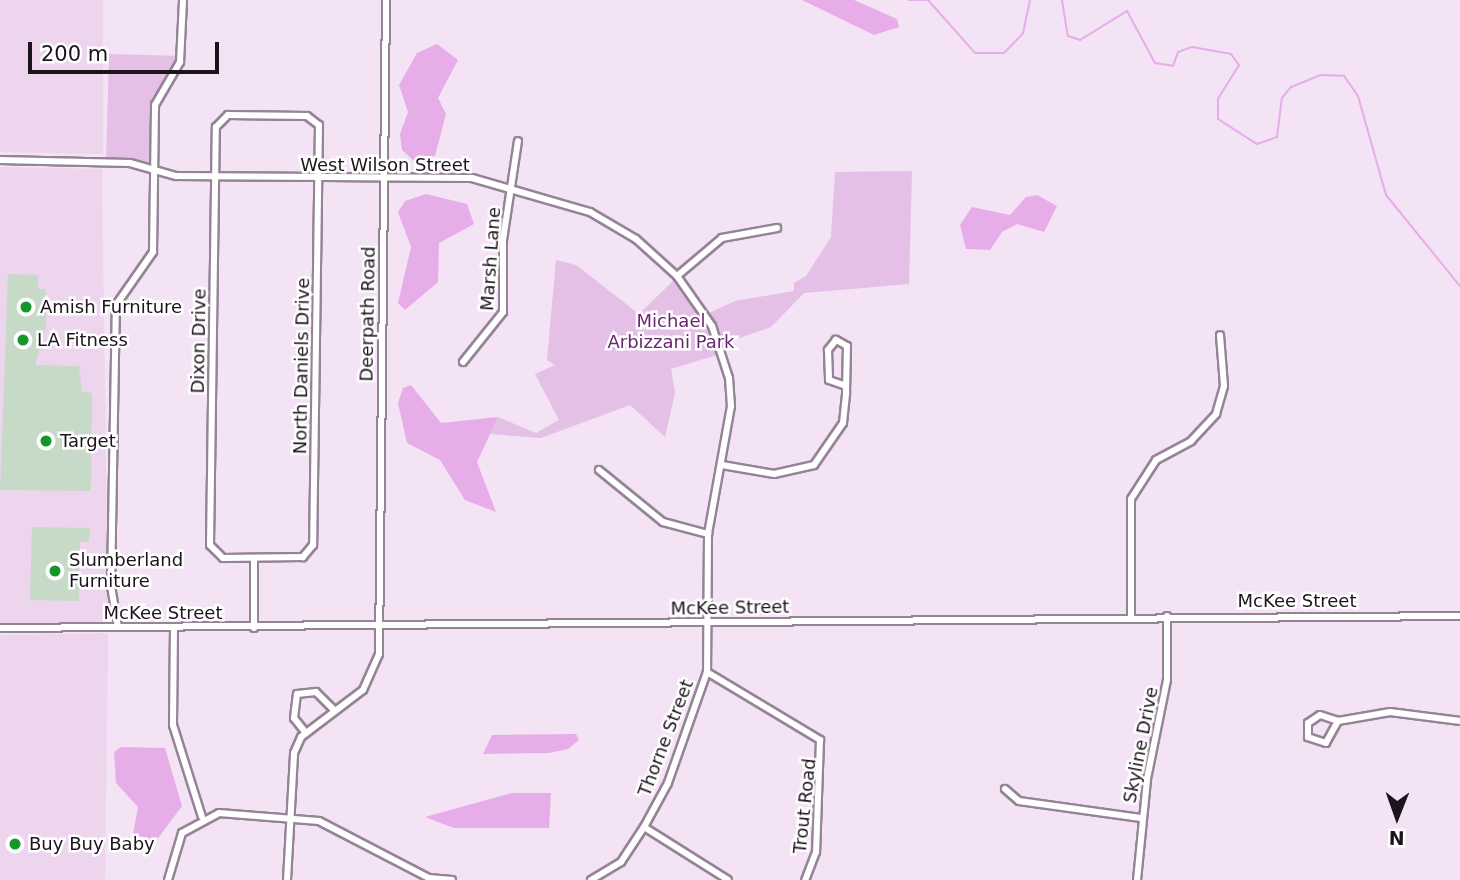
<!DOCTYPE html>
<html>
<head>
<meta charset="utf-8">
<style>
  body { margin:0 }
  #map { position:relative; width:1460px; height:880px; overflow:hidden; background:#f4e2f5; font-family:"DejaVu Sans",sans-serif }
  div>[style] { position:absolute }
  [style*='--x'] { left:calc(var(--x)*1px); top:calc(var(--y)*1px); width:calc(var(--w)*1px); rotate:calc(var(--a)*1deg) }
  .built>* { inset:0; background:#edd5ee }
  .green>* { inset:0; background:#e4bfe6 }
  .water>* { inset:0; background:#e6ade9 }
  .stream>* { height:2px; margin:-1px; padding:0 1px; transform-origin:1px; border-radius:1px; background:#e6ade9 }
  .building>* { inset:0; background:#c7dac7 }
  .roads { filter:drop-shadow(2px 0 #958496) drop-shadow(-2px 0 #958496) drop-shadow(0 2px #958496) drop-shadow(0 -2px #958496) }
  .minor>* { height:6px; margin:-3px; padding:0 3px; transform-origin:3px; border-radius:3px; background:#fff }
  .dots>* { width:19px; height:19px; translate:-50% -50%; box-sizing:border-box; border:4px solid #fff; border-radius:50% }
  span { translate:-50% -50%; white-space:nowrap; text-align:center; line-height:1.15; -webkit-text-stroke:5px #fff; paint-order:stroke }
  .street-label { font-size:18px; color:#1b141b }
  .poi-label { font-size:18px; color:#1b141b }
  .left { translate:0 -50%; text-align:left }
  .park-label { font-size:18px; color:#69276e }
  .north { position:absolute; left:1362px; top:782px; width:70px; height:70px; -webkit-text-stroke:5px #fff; paint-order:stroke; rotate:181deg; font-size:19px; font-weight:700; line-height:28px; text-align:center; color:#1b141b }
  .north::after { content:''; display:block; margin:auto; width:24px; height:32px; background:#1b141b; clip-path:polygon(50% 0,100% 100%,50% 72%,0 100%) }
  .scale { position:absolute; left:28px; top:42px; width:191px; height:32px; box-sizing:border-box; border:4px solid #1b141b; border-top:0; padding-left:9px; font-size:21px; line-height:24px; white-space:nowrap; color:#1b141b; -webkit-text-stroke:5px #fff; paint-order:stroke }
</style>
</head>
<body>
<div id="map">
  <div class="built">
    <i style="clip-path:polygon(0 0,103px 0,103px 154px,0 152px)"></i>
    <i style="clip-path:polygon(0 167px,102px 169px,108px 623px,0 624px)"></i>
    <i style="clip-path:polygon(108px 633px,105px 880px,0 880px,0 635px)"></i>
  </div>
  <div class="green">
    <i style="clip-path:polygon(109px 54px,182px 56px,157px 97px,154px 170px,106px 162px)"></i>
    <i style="clip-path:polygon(912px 171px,909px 284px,804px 293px,771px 327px,725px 343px,709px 313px,735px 301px,794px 291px,794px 283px,806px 276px,831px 237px,835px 172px)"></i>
    <i style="clip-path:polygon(556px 260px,576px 265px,639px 314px,675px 279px,709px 329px,720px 354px,671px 369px,675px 393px,665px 437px,630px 405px,541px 438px,490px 434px,498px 417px,536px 433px,559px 420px,535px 374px,555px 365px,547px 360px)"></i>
  </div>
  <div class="water">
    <i style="clip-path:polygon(802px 0,854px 0,897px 19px,899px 27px,874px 35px)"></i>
    <i style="clip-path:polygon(437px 44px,458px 60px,438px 98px,446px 114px,435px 156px,414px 161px,402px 150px,400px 134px,408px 112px,399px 85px,417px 53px)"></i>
    <i style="clip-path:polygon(426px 194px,467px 204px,474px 224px,439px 243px,438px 282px,405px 310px,398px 303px,411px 247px,398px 212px,405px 201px)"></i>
    <i style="clip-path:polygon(1037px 195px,1057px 206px,1044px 232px,1017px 224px,1002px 232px,990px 250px,966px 249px,960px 225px,972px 207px,1010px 215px,1026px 197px)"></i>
    <i style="clip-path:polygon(411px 385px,441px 423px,498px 417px,477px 462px,496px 512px,465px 500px,440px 460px,407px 443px,398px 403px,403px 388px)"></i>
    <i style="clip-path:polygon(576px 734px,579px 740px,568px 749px,549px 753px,483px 754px,492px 735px)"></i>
    <i style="clip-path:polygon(121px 747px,165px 748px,182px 806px,156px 841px,133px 834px,138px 807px,116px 783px,114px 752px)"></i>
    <i style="clip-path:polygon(512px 793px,551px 793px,549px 828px,454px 828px,425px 817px)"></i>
  </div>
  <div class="stream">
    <i style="--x:909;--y:0;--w:19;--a:0"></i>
    <i style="--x:928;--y:0;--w:71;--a:48.4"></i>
    <i style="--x:975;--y:53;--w:29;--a:0"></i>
    <i style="--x:1004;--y:53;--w:28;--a:-46"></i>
    <i style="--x:1023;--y:33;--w:34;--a:-78"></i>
    <i style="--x:1062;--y:0;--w:36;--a:81"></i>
    <i style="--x:1068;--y:36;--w:13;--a:18"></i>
    <i style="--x:1080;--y:40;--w:55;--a:-31.7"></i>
    <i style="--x:1127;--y:11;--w:59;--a:61.7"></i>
    <i style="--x:1155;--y:63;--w:18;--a:9"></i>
    <i style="--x:1173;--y:66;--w:15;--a:-70"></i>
    <i style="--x:1178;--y:52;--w:15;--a:-20"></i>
    <i style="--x:1192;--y:47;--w:40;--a:10"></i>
    <i style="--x:1231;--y:54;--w:14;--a:54"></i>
    <i style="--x:1239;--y:65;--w:40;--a:122"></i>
    <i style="--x:1218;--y:99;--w:20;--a:90"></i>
    <i style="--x:1218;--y:119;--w:46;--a:32.7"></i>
    <i style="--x:1257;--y:144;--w:21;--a:-19"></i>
    <i style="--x:1277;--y:137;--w:39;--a:-83"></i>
    <i style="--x:1282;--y:98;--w:14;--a:-51"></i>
    <i style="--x:1291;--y:87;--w:31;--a:-22"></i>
    <i style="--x:1320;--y:75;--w:24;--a:2"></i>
    <i style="--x:1344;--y:76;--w:24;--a:55"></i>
    <i style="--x:1358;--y:96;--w:103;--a:74.2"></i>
    <i style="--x:1386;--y:195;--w:117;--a:50.9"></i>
  </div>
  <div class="building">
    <i style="clip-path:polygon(8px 274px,38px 275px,38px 289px,46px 289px,46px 326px,35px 365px,79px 366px,82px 392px,92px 393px,91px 491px,0 490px)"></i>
    <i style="clip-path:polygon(32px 527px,90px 528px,89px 542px,80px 542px,79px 601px,30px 600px)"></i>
  </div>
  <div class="roads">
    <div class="minor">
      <i style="--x:228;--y:115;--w:79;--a:0.7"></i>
      <i style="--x:307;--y:116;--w:15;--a:37"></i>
      <i style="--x:319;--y:125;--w:420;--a:90.8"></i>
      <i style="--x:313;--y:545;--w:16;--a:130"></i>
      <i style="--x:303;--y:557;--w:80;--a:179.3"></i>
      <i style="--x:223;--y:558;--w:18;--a:-135"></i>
      <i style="--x:210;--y:545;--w:418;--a:-89.2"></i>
      <i style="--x:216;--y:127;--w:17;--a:-45"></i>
      <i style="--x:0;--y:160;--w:130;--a:1.3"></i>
      <i style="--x:130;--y:163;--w:48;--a:15.8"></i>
      <i style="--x:176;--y:176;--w:296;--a:0.4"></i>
      <i style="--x:472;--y:178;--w:123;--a:16.1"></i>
      <i style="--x:590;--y:212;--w:53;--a:30.4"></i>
      <i style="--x:636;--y:239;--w:55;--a:42.1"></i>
      <i style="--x:677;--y:276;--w:61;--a:55"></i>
      <i style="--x:712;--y:326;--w:55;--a:71.9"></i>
      <i style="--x:729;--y:378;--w:28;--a:86"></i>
      <i style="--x:731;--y:406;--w:130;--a:100.2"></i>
      <i style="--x:708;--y:534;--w:138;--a:90.4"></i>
      <i style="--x:707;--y:672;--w:118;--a:109.4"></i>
      <i style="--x:668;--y:783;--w:50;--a:118.6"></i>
      <i style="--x:644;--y:827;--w:42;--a:123.3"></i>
      <i style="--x:621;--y:862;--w:35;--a:149"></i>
      <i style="--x:677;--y:276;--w:59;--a:-40.2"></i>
      <i style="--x:722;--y:238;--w:56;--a:-10.3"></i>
      <i style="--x:463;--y:362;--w:64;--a:-51.3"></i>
      <i style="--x:503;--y:312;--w:72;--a:-90"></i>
      <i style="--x:503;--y:240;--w:100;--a:-81.4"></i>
      <i style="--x:722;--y:465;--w:53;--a:9.8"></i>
      <i style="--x:774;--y:474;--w:41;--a:-12.7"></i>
      <i style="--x:814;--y:465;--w:51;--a:-55.4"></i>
      <i style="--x:843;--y:423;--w:31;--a:-84"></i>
      <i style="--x:846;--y:392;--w:46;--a:-88.8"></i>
      <i style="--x:847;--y:346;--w:13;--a:-151"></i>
      <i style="--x:836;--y:340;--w:13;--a:129"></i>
      <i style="--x:828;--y:350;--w:30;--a:88"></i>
      <i style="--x:829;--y:380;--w:18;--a:19"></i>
      <i style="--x:599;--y:470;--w:82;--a:39.1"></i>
      <i style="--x:663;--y:522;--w:47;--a:14.9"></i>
      <i style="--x:254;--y:558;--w:70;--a:90"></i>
      <i style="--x:1131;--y:616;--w:117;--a:-90"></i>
      <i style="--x:1131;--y:499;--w:46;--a:-57.3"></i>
      <i style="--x:1156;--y:460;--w:40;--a:-28"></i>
      <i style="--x:1191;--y:441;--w:37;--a:-47"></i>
      <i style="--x:1216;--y:414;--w:29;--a:-74"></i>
      <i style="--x:1224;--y:386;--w:51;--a:-94.5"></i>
      <i style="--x:118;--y:627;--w:42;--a:-99.7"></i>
      <i style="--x:111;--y:586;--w:281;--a:-89"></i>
      <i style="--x:116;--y:305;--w:65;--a:-55.1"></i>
      <i style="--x:153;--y:252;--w:147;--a:-89.2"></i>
      <i style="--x:155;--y:105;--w:50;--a:-59.8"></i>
      <i style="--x:180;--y:62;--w:62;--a:-87.2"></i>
      <i style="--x:0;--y:628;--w:1460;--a:-0.47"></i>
      <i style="--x:174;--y:628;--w:97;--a:90.6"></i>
      <i style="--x:173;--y:725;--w:96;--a:72.5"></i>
      <i style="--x:707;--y:672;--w:132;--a:31"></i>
      <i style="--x:820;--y:740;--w:112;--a:92"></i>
      <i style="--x:816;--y:852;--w:30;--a:111"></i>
      <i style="--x:1338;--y:721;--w:25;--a:119"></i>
      <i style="--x:1326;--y:743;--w:19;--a:-162"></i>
      <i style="--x:1308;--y:737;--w:14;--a:-90"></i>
      <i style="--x:1308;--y:723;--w:14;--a:-34"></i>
      <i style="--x:1320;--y:715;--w:19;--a:18"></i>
      <i style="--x:1338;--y:721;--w:53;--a:-9.8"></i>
      <i style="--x:1390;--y:712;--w:71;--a:7.3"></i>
      <i style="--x:306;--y:733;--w:19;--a:-129"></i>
      <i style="--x:294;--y:718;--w:24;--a:-83"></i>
      <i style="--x:297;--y:694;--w:19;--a:-6"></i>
      <i style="--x:316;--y:692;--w:25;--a:45"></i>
      <i style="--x:1005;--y:789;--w:18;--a:41"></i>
      <i style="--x:1019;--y:801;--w:123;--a:7.9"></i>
      <i style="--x:644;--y:827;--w:99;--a:32.2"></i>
      <i style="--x:168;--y:880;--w:49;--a:-73.4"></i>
      <i style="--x:182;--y:833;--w:42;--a:-28.4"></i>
      <i style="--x:219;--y:813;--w:100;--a:4.6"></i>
      <i style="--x:319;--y:821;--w:124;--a:27.4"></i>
      <i style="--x:429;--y:878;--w:23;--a:5"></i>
      <i style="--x:287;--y:880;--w:127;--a:-86.8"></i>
      <i style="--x:294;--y:753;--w:17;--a:-66"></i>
      <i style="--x:301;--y:737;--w:78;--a:-37.2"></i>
      <i style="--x:363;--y:690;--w:39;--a:-66"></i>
      <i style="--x:379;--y:654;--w:654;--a:-89.39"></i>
      <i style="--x:1137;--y:880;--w:101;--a:-84.3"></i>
      <i style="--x:1147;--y:779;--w:101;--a:-78.6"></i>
      <i style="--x:1167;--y:680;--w:64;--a:-90"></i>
    </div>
  </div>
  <div class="dots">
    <i style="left:26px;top:307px;background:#149629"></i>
    <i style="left:23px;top:340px;background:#149629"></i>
    <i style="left:46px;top:441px;background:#149629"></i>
    <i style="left:55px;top:571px;background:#149629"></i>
    <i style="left:15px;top:844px;background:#149629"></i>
  </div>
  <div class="street-label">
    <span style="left:385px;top:165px">West Wilson Street</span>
    <span style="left:491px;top:259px;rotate:-86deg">Marsh Lane</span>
    <span style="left:368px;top:314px;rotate:-89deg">Deerpath Road</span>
    <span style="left:199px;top:341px;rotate:-89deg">Dixon Drive</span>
    <span style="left:302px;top:366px;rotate:-89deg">North Daniels Drive</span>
    <span style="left:1297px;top:601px">McKee Street</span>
    <span style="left:730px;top:608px;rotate:-1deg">McKee Street</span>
    <span style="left:163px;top:613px">McKee Street</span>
    <span style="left:666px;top:738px;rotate:-69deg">Thorne Street</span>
    <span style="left:1141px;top:745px;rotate:-79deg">Skyline Drive</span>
    <span style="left:805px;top:806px;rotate:-84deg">Trout Road</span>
  </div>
  <div class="poi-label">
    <span class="left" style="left:40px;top:307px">Amish Furniture</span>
    <span class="left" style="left:37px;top:340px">LA Fitness</span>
    <span class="left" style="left:60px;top:441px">Target</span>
    <span class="left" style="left:69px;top:571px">Slumberland<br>Furniture</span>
    <span class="left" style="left:29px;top:844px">Buy Buy Baby</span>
  </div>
  <div class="park-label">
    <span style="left:671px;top:332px">Michael<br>Arbizzani Park</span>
  </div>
  <div class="north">N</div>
  <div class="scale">200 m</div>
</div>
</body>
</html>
